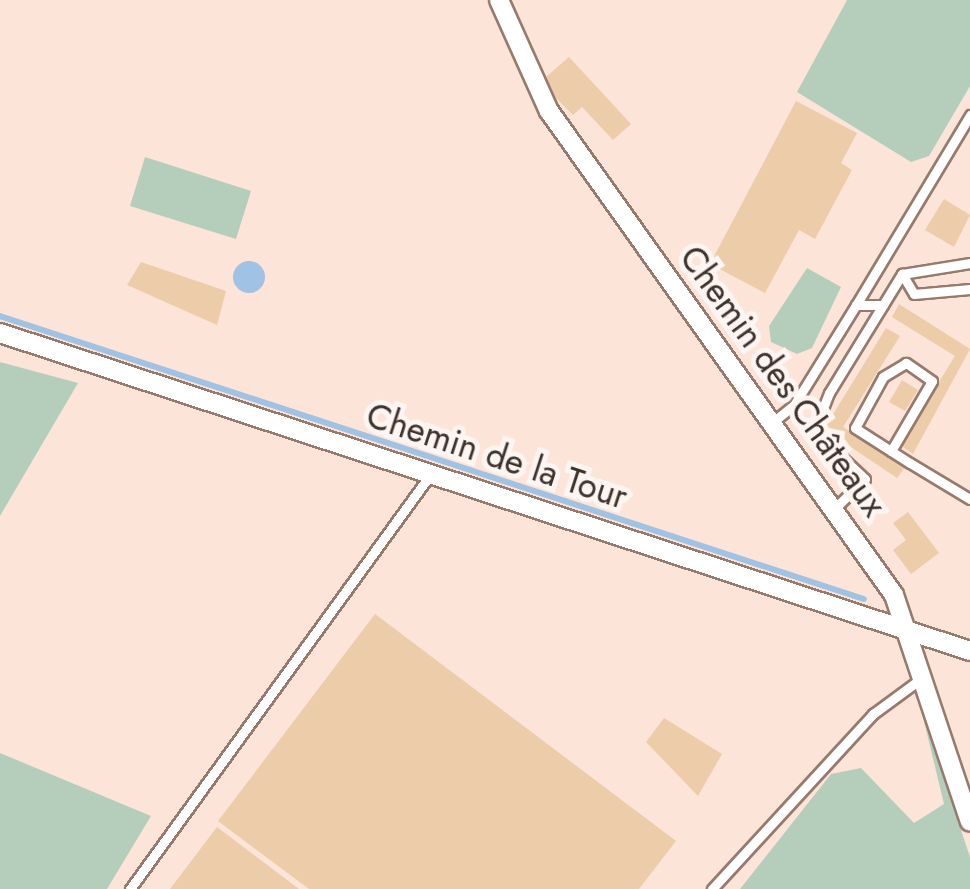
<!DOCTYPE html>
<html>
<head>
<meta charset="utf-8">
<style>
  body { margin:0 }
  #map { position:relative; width:970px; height:889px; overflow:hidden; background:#fde4d8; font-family:Jost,sans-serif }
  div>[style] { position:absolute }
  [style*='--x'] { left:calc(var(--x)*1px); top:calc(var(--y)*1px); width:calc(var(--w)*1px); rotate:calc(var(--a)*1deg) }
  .green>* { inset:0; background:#b5cebc }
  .water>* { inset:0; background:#a0c2e3 }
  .round { border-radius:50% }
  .stream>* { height:6px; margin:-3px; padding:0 3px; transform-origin:3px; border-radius:3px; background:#a0c2e3 }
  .building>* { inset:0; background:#edcca9 }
  .roads { filter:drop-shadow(2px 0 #967a6d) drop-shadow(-2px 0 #967a6d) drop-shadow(0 2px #967a6d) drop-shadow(0 -2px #967a6d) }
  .service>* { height:9px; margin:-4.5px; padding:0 4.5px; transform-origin:4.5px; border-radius:4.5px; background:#fff }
  .minor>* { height:18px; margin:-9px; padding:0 9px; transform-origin:9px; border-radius:9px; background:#fff }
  span { translate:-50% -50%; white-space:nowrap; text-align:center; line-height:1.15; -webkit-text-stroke:10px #fcf5f2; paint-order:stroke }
  .street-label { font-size:35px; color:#3d312b }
</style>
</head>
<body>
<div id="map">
  <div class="green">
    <i style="clip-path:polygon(847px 0,970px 0,970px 86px,929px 156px,911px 162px,797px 92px)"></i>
    <i style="clip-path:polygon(145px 157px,251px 191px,236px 239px,130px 206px)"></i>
    <i style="clip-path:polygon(807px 268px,841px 287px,812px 348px,797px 354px,771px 342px,769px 326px)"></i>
    <i style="clip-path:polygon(0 362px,78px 383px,0 516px)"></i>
    <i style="clip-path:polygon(922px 713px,970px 857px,970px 889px,740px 889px,831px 774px,861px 768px,914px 823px,944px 804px)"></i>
    <i style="clip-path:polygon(0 753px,151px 816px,107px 889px,0 889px)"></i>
  </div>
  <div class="water">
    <i class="round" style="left:233px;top:261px;width:32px;height:32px"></i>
  </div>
  <div class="stream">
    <i style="--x:0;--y:316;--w:909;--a:18.14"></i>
  </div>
  <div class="building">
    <i style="clip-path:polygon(569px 57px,631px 124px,613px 140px,582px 107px,573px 115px,556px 98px,546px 77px)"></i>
    <i style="clip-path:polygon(796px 101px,857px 133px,841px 163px,852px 170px,815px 239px,799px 230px,765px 293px,710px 264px)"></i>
    <i style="clip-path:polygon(944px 199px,970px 215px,954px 247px,925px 230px)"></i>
    <i style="clip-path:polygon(141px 262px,226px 291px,217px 325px,127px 285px)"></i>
    <i style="clip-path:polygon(899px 304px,970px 349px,913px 454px,900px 445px,955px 356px,892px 317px)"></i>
    <i style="clip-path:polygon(886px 328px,900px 336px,843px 427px,906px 466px,897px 478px,824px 429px)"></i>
    <i style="clip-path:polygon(902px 380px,918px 390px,905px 411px,889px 402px)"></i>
    <i style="clip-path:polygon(908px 512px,939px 553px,911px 574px,893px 550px,906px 540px,893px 523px)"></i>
    <i style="clip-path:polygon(375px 614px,676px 841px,639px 889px,309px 889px,218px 821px)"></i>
    <i style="clip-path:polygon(664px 718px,722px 754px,698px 796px,646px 742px)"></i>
    <i style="clip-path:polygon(217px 827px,299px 889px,170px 889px)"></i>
  </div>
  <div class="roads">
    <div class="service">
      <i style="--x:902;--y:274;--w:23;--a:59"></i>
      <i style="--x:914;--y:294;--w:56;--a:-5.1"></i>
      <i style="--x:856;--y:305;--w:222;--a:-59"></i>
      <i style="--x:774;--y:421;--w:26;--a:-39"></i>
      <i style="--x:794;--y:405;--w:118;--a:-58.2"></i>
      <i style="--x:856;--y:305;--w:27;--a:0"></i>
      <i style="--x:891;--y:451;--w:81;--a:-59.6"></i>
      <i style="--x:932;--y:381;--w:32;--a:-145"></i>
      <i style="--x:906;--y:363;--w:27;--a:149"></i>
      <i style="--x:883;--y:377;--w:58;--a:118.8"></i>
      <i style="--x:855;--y:428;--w:65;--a:32.5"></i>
      <i style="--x:910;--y:463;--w:70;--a:31"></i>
      <i style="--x:836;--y:507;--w:40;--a:-44"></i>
      <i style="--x:865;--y:479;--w:70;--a:-136.7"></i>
      <i style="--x:814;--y:431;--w:41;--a:-68.5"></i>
      <i style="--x:829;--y:393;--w:140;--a:-58.5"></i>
      <i style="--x:902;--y:274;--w:69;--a:-9.2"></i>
      <i style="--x:130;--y:889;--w:511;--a:-54.07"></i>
      <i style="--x:712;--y:889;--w:238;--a:-47.4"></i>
      <i style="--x:873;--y:714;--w:61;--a:-36.3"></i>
    </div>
    <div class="minor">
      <i style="--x:499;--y:0;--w:122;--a:65.8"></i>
      <i style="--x:549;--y:111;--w:594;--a:54.52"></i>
      <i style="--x:894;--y:595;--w:239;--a:71.5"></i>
      <i style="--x:0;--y:333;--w:1021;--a:18.15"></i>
    </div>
  </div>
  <div class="street-label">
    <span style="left:783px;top:381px;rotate:54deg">Chemin des Châteaux</span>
    <span style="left:497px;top:456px;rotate:18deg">Chemin de la Tour</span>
  </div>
</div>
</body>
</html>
